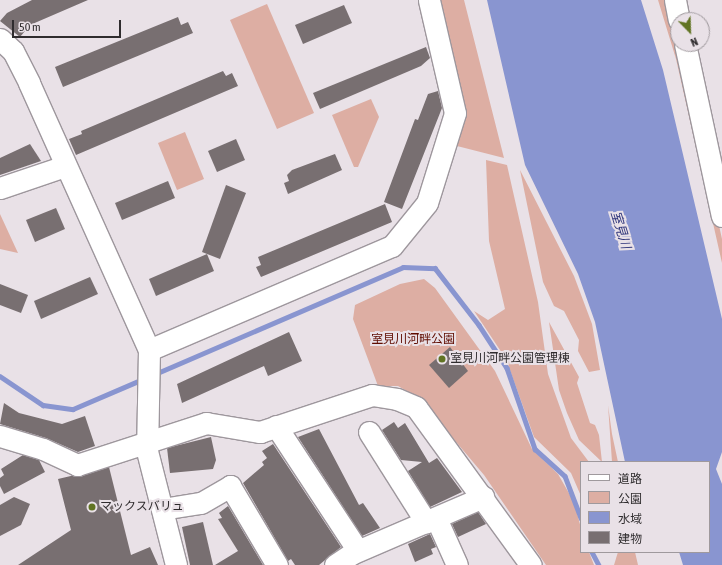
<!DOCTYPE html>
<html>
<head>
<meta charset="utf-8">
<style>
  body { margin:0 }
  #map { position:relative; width:722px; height:565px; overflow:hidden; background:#e9e1e7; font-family:"Asap Condensed","Noto Sans JP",sans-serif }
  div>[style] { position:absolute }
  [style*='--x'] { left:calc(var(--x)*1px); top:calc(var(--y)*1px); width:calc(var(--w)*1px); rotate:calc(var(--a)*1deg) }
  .green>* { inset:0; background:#ddaea3 }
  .water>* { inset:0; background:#8995d0 }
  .stream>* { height:4.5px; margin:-2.25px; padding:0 2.25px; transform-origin:2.25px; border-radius:2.25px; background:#8995d0 }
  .building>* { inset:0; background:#786f71 }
  .roads { filter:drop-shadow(1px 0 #9e979d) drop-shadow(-1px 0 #9e979d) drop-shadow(0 1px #9e979d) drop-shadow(0 -1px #9e979d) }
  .minor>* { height:21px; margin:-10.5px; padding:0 10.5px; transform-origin:10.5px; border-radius:10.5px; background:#fff }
  .dots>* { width:11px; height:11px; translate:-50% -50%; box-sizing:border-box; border:2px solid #e9e1e7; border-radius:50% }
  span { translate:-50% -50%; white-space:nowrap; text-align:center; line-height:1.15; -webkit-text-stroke:4px #e9e1e7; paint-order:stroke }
  .park-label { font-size:12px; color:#5f0c00 }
  .poi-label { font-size:12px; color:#2f2c2e }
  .left { translate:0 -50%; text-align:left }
  .water-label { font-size:13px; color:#2f357b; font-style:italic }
  .legend { position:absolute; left:580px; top:461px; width:130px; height:92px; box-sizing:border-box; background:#e9e1e7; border:1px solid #9f999d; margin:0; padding:5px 7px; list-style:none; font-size:12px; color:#2f2c2e }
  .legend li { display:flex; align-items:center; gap:8px; height:20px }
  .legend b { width:20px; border:1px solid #9f999d }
  .north { position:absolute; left:670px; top:12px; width:40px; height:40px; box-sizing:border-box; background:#e9e1e7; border:1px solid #9f999d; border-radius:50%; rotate:157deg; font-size:11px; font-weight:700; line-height:16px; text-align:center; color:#2f2c2e }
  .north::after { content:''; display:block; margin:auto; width:14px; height:18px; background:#617423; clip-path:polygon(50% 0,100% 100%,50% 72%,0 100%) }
  .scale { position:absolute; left:12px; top:20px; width:109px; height:18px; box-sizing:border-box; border:2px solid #2f2c2e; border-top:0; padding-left:5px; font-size:12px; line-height:14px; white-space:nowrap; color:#2f2c2e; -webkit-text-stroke:3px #e9e1e7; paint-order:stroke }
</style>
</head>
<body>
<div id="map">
  <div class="green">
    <i style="clip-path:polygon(436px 0,464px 0,504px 158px,457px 146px,466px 117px)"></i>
    <i style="clip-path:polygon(658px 0,669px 0,722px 239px,722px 263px,676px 59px)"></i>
    <i style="clip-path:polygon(267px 4px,314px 113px,277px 129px,230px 20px)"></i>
    <i style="clip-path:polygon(371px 99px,379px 117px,358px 167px,354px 167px,332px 115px)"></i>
    <i style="clip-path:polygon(185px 132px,204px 179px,177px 190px,158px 143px)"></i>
    <i style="clip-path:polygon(486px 160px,507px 165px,538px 302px,548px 374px,571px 438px,589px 462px,581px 462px,581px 496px,571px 473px,534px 437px,506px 359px,474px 311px,488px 320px,505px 309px,489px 241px)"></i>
    <i style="clip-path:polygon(520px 170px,574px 276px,592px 324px,600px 370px,589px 372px,578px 351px,579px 340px,564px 311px,554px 306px,543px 282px)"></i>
    <i style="clip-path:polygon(0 214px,18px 253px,0 249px)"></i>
    <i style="clip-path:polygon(424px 279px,435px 288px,495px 371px,532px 449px,558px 474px,574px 502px,581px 528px,581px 552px,589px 552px,594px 565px,546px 565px,484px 475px,419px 398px,398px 386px,378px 386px,353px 319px,355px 305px,400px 284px)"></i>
    <i style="clip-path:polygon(549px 322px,579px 377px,577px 383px,590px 423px,595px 425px,599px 435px,602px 462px,579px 440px,567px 413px,559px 390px)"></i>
    <i style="clip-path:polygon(608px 405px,612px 434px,618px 462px,612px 462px)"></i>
    <i style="clip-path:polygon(618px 552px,635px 552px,638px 565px,614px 565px)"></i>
  </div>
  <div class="water">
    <i style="clip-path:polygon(487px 0,641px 0,663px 70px,722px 319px,722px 452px,716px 469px,722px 484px,722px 565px,683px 565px,679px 552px,709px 552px,709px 462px,625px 462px,595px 322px,578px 274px,525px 165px)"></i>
  </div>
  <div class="stream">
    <i style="--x:155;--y:374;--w:270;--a:-23.3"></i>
    <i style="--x:403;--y:267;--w:32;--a:2"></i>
    <i style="--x:435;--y:268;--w:72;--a:52.3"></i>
    <i style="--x:479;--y:325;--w:51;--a:56.9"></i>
    <i style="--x:507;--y:368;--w:86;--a:70.9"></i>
    <i style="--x:535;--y:449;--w:40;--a:42"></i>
    <i style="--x:565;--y:476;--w:45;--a:69.1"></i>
    <i style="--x:0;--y:376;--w:52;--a:34"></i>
    <i style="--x:43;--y:405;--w:30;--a:8"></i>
    <i style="--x:73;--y:409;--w:76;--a:-23.2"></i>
    <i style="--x:592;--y:552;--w:15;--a:62"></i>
  </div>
  <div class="building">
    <i style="clip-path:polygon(32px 0,88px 0,30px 25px,20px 37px,0 21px,7px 13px)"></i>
    <i style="clip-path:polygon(344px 5px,352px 23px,303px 44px,295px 25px)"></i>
    <i style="clip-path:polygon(178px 17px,181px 25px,188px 22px,193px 33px,63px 87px,55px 67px)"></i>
    <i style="clip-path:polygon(426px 47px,430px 58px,421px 66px,320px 109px,313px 93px)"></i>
    <i style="clip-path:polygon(223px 71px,226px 76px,232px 73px,238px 86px,76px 155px,69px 139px,82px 134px,81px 131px)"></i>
    <i style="clip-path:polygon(438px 91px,442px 108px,402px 209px,384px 202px,415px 119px,418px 120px,428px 94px)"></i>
    <i style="clip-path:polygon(236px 139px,245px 160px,217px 172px,208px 151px)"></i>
    <i style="clip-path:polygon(30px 144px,41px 161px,0 175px,0 158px)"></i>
    <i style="clip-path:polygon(335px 154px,342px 170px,288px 194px,284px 183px,289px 181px,287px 175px,292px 170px)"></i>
    <i style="clip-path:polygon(168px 181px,175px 198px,122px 220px,115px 203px)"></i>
    <i style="clip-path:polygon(226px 185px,246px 193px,220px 259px,202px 252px)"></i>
    <i style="clip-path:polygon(385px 204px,392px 222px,261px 277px,256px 267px,261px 265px,258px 257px)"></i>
    <i style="clip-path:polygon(56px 208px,65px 229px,35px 242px,26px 220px)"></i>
    <i style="clip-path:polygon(207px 254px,214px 271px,156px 296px,149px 279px)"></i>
    <i style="clip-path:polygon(90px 277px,98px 294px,41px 319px,34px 301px)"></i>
    <i style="clip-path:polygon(0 284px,28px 295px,21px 313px,0 305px)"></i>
    <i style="clip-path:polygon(289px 332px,302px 361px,268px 376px,264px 366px,182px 403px,177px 384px)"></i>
    <i style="clip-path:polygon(450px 347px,468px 371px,449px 388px,429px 365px)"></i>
    <i style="clip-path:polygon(4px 403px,19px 413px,62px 424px,85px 416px,95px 446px,78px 452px,46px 438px,0 424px)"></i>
    <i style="clip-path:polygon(394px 422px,398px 428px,405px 423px,429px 463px,437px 458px,462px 492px,430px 507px,408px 471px,422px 462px,401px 460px,382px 430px)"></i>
    <i style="clip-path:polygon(319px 429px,359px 505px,363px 503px,380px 528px,362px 536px,298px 437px)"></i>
    <i style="clip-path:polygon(211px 437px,216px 460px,213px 469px,170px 473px,167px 448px)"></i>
    <i style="clip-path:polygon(273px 444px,341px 547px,319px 565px,295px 565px,291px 559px,288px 561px,243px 483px,264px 465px,262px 462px,267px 458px,262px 451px)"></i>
    <i style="clip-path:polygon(23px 455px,39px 460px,45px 472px,4px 494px,0 486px,0 478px,4px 475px,1px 469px)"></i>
    <i style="clip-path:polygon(109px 467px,131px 555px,150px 547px,158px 565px,18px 565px,71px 530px,58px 479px)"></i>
    <i style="clip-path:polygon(14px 497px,30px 504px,21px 525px,0 536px,0 505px)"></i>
    <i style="clip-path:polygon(228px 506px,263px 565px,215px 565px,238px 551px,218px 519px,222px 518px,219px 513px)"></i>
    <i style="clip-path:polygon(478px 512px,486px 524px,458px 537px,452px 524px)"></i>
    <i style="clip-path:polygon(203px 522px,213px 565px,190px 565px,182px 527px)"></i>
    <i style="clip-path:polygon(430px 534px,436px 547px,431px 549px,433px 554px,415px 562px,408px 544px)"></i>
  </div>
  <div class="roads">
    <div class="minor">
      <i style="--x:675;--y:0;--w:20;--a:79"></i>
      <i style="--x:0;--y:39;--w:18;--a:43"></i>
      <i style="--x:13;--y:51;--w:36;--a:63"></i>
      <i style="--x:29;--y:83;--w:293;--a:65.8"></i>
      <i style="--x:149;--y:350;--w:101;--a:91.1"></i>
      <i style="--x:147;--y:451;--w:118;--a:75.7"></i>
      <i style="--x:685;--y:44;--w:176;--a:77.9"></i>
      <i style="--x:0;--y:188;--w:69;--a:-18.7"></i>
      <i style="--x:149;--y:350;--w:264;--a:-23.2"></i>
      <i style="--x:392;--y:246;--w:55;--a:-50.9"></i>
      <i style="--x:427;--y:203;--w:94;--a:-72.7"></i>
      <i style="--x:455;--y:113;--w:116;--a:-103"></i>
      <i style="--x:276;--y:426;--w:149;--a:56.7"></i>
      <i style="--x:369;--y:432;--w:107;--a:57.7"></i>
      <i style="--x:0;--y:436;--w:45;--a:16.8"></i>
      <i style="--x:43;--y:449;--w:38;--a:25"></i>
      <i style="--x:77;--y:465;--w:136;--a:-18"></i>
      <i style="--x:206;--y:423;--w:55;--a:9.5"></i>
      <i style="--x:260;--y:432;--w:118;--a:-18.3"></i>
      <i style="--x:372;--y:395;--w:25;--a:9"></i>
      <i style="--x:397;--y:399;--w:21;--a:23"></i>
      <i style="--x:416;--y:407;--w:195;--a:54"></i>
      <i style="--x:162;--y:509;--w:39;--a:-9"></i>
      <i style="--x:201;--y:503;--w:34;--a:-30"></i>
      <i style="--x:230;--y:486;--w:92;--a:59.3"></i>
      <i style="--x:436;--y:518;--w:51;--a:65.9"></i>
      <i style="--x:335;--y:565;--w:22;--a:-34"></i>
      <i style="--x:353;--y:553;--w:142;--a:-23.3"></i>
    </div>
  </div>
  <div class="dots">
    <i style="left:442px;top:359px;background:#617423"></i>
    <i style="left:92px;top:507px;background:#617423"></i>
  </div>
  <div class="park-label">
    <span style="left:413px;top:340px">室見川河畔公園</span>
  </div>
  <div class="poi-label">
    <span class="left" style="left:450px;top:359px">室見川河畔公園管理棟</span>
    <span class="left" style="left:100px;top:507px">マックスバリュ</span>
  </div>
  <div class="water-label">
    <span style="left:620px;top:230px;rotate:73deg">室見川</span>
  </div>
  <ul class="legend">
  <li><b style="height:5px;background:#fff"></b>道路</li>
  <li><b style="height:11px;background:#ddaea3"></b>公園</li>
  <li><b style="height:11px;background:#8995d0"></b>水域</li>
  <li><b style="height:11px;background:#786f71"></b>建物</li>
  </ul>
  <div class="north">N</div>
  <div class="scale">50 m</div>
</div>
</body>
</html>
